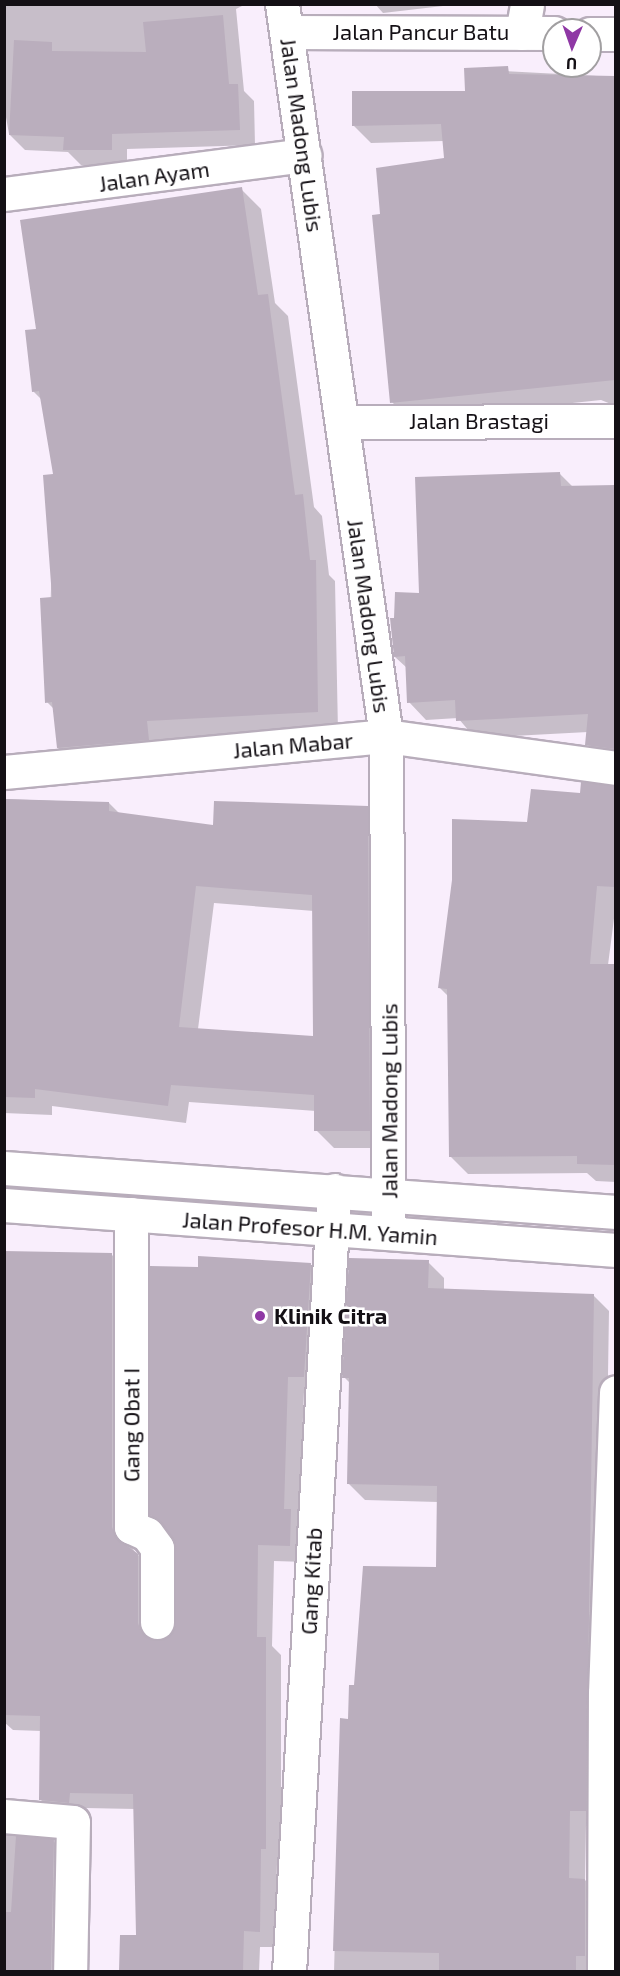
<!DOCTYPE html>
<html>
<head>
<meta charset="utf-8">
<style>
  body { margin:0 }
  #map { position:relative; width:620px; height:1976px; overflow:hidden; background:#f9eefc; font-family:"Exo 2",sans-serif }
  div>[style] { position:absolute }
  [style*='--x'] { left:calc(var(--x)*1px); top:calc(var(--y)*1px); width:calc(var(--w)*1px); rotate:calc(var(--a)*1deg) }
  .shadow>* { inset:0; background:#0003 }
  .building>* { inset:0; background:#baaebd }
  .roads { filter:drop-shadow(2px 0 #b8adbb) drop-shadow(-2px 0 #b8adbb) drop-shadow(0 2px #b8adbb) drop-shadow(0 -2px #b8adbb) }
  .minor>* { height:33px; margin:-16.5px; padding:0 16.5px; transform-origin:16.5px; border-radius:16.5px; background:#fff }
  .tertiary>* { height:33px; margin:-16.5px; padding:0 16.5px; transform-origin:16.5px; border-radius:16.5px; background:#fff }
  .primary>* { height:33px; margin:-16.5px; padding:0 16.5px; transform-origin:16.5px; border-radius:16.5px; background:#fff }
  .dots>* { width:16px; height:16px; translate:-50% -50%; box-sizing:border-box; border:3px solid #fff; border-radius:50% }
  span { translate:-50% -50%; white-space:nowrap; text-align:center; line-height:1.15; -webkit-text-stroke:5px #fff; paint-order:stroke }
  .street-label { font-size:22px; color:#141015 }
  .poi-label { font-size:22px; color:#141015; font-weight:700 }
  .left { translate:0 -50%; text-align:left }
  .frame { position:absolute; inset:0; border:6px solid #141015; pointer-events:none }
  .north { position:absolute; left:542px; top:18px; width:60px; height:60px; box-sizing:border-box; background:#fff; border:2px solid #a19fa1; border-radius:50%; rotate:182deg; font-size:16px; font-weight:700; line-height:24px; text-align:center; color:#141015 }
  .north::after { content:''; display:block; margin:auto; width:21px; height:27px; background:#8f38a5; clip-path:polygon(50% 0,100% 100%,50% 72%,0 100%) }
</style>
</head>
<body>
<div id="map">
  <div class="shadow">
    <i style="clip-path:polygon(4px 4px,246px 4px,236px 9px,244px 91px,254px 101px,255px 145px,127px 149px,127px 165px,81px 165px,68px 152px,25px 150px,9px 134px,4px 106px)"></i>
    <i style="clip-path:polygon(375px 4px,443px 4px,443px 6px,383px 13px)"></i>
    <i style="clip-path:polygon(466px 69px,616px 77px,616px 406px,601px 400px,409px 420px,392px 402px,382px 215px,446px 160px,444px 141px,371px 143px,354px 126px,467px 92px)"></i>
    <i style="clip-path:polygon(241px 189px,261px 209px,275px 303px,288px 316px,314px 507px,322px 516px,329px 575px,335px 581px,338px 732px,78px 768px,58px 748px,54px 709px,47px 702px,55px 476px,42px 400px,33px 391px,38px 331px)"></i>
    <i style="clip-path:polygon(560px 474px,573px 487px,616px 486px,616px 764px,604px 762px,587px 744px,588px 732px,475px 738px,458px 718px,426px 720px,409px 702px,407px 668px,395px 657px,396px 619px)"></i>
    <i style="clip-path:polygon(583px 784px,616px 786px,616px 903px,608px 965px,616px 965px,616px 1182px,596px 1181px,587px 1173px,468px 1174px,450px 1156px,449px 997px,440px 988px,529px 824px,581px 795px)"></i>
    <i style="clip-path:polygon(evenodd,4px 799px,109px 803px,120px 814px,215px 827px,367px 807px,385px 825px,387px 1148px,334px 1148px,316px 1130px,316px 1111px,189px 1102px,186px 1123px,52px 1106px,52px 1115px,4px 1113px,4px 799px,214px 903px,314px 911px,315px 1038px,198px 1029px,214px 903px)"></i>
    <i style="clip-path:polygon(4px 1254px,112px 1255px,128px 1271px,128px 1544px,154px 1572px,156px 1642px,168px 1639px,177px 1623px,177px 1548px,151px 1514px,199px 1268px,310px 1264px,327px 1280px,320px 1393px,304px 1392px,299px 1519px,306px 1562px,274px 1561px,272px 1646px,281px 1655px,281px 1864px,277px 1864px,275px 1947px,260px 1947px,259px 1972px,121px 1972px,121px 1936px,138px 1936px,135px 1809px,85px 1808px,85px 1818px,57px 1816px,41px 1800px,42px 1731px,13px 1730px,4px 1722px)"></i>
    <i style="clip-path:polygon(428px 1262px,444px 1278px,444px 1290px,593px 1295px,609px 1311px,601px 1827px,586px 1826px,585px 1880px,601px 1896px,601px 1972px,334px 1972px,341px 1720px,349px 1720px,356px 1687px,437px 1569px,438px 1502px,365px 1500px,349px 1484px,351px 1384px,344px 1377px)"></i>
    <i style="clip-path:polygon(4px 1833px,53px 1841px,69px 1857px,67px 1972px,4px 1972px)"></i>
  </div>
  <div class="building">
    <i style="clip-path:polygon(223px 15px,229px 84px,238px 84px,240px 130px,112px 134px,112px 150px,63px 150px,64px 137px,9px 135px,14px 40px,52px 42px,52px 51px,146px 52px,143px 22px)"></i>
    <i style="clip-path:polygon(508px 66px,509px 74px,615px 76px,615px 380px,390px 403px,372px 215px,380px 214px,376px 168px,444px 158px,441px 124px,352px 126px,352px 91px,465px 91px,464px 68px)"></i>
    <i style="clip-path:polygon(242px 187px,258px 295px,268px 294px,295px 495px,303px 494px,310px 560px,316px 560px,318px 712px,147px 721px,149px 740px,57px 748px,52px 702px,45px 703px,40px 598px,52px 597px,43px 475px,53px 474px,39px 391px,32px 392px,25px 330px,36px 329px,20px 220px)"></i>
    <i style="clip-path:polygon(560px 472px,561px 486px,615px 485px,615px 749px,585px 745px,588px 714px,456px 721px,455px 700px,407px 703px,405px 656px,394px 657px,390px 618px,394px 618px,395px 592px,419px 593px,415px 477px)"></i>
    <i style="clip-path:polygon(581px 782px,615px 786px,615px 887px,597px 886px,590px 964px,615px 964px,615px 1165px,577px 1164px,577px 1156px,449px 1157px,447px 989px,438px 988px,452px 880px,452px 819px,527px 822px,531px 789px,580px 793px)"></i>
    <i style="clip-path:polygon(evenodd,4px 799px,109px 802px,109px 811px,213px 825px,214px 801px,368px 806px,370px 1131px,314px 1131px,314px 1095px,171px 1085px,168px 1106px,35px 1089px,35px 1098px,4px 1097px,4px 799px,196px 886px,312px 895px,313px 1036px,179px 1027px,196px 886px)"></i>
    <i style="clip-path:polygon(4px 1251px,112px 1253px,112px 1527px,116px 1538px,138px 1554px,138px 1623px,141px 1632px,156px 1641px,167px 1638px,176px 1623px,176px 1548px,162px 1523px,150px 1515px,150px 1266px,198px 1267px,198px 1256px,311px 1263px,304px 1377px,288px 1377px,284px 1509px,291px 1509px,290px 1546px,258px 1545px,257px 1637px,266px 1637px,266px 1849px,261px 1849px,260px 1932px,244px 1931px,243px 1971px,119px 1971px,120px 1935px,136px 1935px,133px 1794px,70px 1793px,69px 1803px,39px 1800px,40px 1716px,4px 1715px)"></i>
    <i style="clip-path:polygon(349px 1258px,429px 1260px,428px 1288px,594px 1294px,586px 1811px,570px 1811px,569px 1878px,585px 1879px,585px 1956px,576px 1956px,576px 1971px,439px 1971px,439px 1953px,333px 1951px,340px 1718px,348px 1719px,349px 1685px,354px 1685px,363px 1566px,436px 1567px,437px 1486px,347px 1484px,349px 1378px,342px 1378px)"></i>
    <i style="clip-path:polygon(16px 1836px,54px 1839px,51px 1971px,4px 1971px,4px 1912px,11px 1912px)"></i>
  </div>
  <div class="roads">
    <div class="minor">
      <i style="--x:287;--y:32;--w:267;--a:0.2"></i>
      <i style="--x:522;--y:33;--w:29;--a:-80"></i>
      <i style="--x:590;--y:34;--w:26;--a:0"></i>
      <i style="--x:4;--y:194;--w:303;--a:-7.4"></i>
      <i style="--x:343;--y:422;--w:273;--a:-0.2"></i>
      <i style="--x:4;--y:772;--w:384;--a:-5.4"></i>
      <i style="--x:131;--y:1214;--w:313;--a:90"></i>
      <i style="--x:131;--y:1527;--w:17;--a:24"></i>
      <i style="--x:147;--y:1534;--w:17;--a:54"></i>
      <i style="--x:157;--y:1548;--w:74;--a:90"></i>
      <i style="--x:4;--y:1816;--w:69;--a:5"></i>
      <i style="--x:73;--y:1822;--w:150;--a:91.1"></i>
      <i style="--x:289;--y:1972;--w:783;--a:-86.71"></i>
      <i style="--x:604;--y:1972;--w:279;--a:-89.8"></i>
      <i style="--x:605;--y:1693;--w:301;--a:-87.9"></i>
    </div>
    <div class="tertiary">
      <i style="--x:282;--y:4;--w:739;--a:81.91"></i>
      <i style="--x:386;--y:736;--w:497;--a:89.7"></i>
      <i style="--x:386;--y:736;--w:232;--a:7.9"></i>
    </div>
    <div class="primary">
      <i style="--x:4;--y:1168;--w:614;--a:4.11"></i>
      <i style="--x:4;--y:1205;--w:614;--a:4.21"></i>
    </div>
  </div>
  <div class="dots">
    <i style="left:260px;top:1316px;background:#8f38a5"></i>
  </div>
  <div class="street-label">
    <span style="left:421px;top:32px">Jalan Pancur Batu</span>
    <span style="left:302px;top:135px;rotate:82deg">Jalan Madong Lubis</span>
    <span style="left:154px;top:176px;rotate:-8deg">Jalan Ayam</span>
    <span style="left:479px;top:421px">Jalan Brastagi</span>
    <span style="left:369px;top:616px;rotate:82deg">Jalan Madong Lubis</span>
    <span style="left:293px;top:745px;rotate:-5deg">Jalan Mabar</span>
    <span style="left:389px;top:1101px;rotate:-90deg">Jalan Madong Lubis</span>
    <span style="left:310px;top:1228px;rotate:4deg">Jalan Profesor H.M. Yamin</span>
    <span style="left:131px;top:1425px;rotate:-90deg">Gang Obat I</span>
    <span style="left:311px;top:1581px;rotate:-87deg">Gang Kitab</span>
  </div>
  <div class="poi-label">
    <span class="left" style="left:274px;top:1316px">Klinik Citra</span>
  </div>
  <div class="frame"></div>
  <div class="north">U</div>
</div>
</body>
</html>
